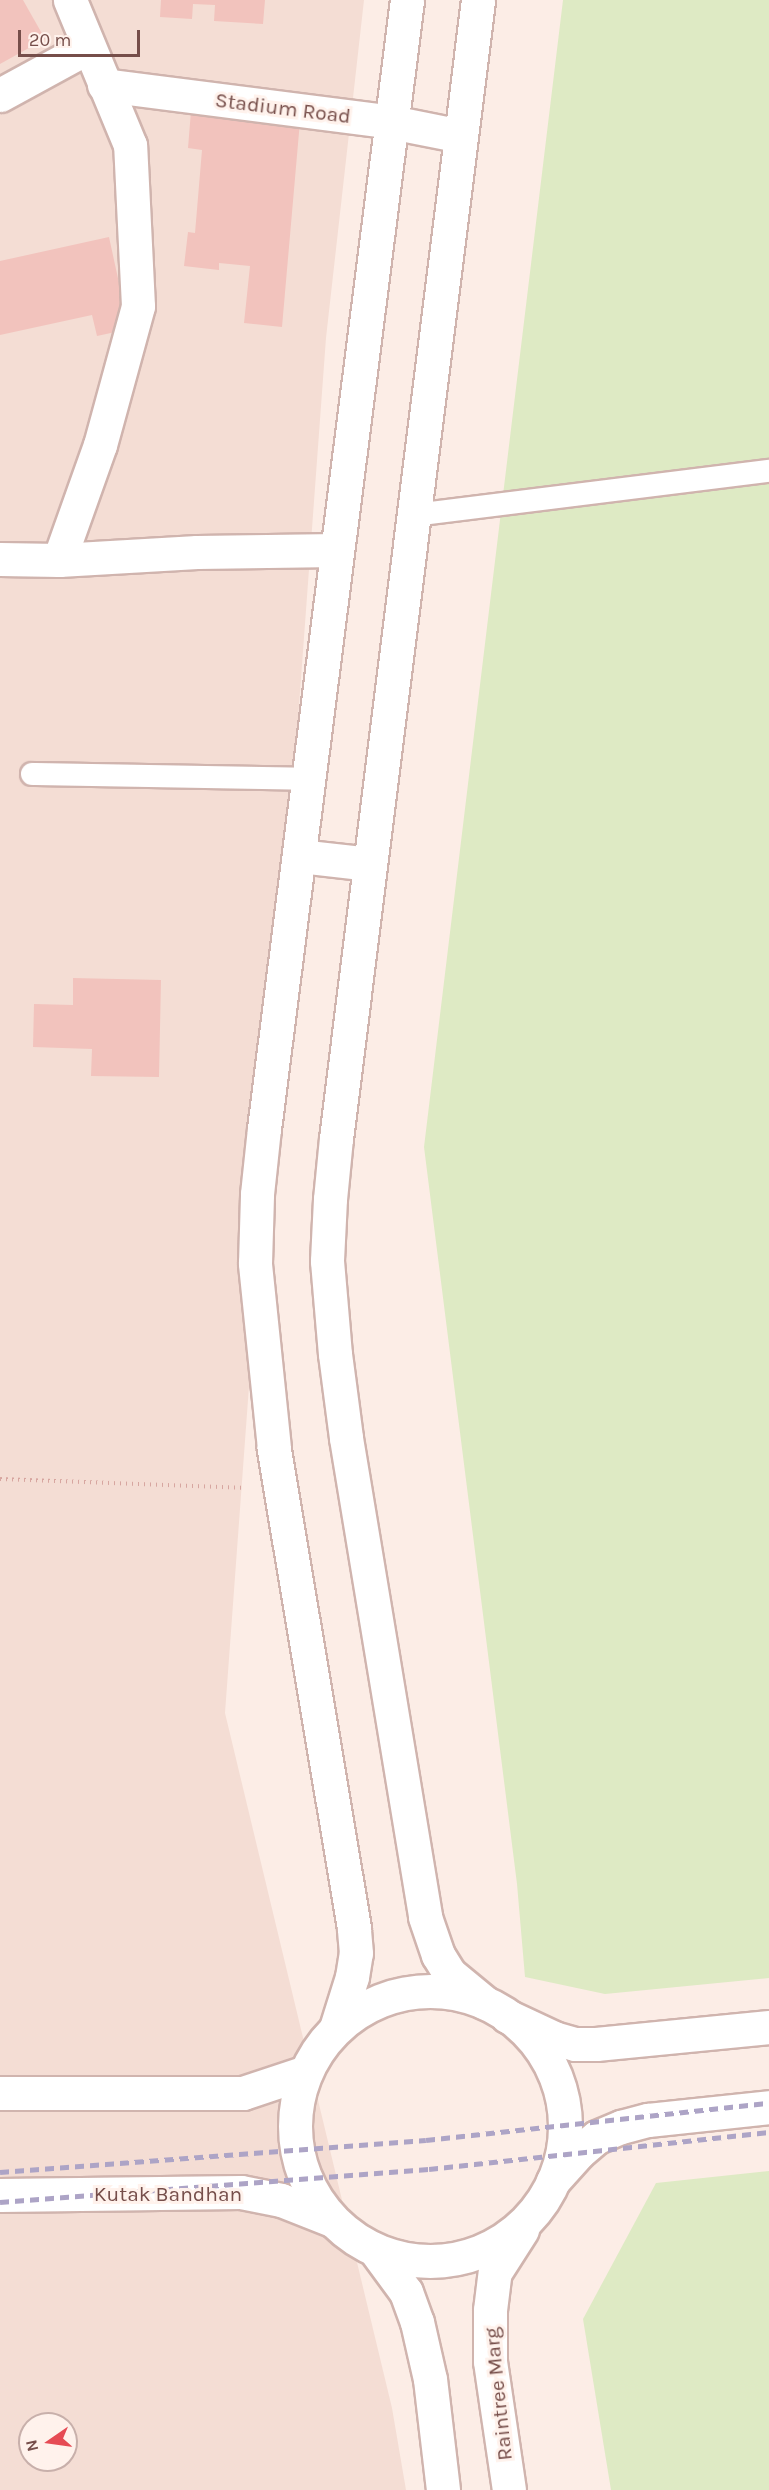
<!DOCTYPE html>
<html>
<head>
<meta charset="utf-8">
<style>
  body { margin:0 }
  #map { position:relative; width:769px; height:2490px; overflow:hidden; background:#fcede6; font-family:Karla,sans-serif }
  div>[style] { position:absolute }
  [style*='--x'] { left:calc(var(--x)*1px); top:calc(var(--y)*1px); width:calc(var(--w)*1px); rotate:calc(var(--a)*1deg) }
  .residential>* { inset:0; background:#f4ddd4 }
  .green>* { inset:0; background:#deeac4 }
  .building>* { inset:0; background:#f2c3bd }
  .path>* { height:4px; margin-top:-2px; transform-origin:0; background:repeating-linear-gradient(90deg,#d7a6a0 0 1.5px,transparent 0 6px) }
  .roads { filter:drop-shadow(2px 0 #d0b4ae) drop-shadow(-2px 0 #d0b4ae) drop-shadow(0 2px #d0b4ae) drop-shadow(0 -2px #d0b4ae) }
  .service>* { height:22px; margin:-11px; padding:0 11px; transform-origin:11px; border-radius:11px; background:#fff }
  .minor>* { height:33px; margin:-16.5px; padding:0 16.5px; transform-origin:16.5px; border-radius:16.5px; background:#fff }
  .tertiary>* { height:33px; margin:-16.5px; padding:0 16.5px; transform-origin:16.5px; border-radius:16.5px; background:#fff }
  .secondary>* { height:33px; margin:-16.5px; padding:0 16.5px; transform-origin:16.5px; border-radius:16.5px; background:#fff }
  .secondary>.ring { margin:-16.5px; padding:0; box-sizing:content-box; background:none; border:33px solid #fff; border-radius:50% }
  .rail>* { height:4.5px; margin-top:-2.25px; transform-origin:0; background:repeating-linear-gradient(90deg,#ada4c6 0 9px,transparent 0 15px) }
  span { translate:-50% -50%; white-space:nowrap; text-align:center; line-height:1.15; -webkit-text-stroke:6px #fff2ec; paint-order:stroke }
  .street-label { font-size:21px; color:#764e4a }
  .north { position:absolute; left:18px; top:2412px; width:60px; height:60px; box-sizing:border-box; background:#fff2ec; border:2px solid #c8b0ab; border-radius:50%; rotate:257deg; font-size:16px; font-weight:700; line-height:24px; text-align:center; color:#764e4a }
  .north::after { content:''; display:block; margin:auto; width:21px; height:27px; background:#e64b54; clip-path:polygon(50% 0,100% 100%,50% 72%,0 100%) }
  .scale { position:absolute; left:18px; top:30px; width:122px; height:27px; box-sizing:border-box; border:3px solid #764e4a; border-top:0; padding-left:8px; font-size:18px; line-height:21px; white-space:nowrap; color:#764e4a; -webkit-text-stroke:4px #fff2ec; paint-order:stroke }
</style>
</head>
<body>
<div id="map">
  <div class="residential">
    <i style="clip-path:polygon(evenodd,0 0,364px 0,326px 338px,225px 1713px,392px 2408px,406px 2490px,0 2490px,0 0,30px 2424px,66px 2424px,66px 2460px,30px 2460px,30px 2424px)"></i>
  </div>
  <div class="green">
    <i style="clip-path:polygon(563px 0,769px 0,769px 1978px,605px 1994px,525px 1977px,517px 1884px,424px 1147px)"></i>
    <i style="clip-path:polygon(769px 2171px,769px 2490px,611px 2490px,583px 2319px,656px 2183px)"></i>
  </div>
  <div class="building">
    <i style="clip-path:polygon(0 0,23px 0,45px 39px,0 64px)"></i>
    <i style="clip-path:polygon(161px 0,265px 0,263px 24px,214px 21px,215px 5px,193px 4px,192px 19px,160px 17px)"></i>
    <i style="clip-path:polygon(191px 111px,300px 121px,282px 327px,244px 323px,250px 266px,219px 263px,219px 270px,184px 266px,188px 232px,195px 233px,202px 150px,188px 148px)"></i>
    <i style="clip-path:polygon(109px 237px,129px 329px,97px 336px,92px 315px,0 335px,0 261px)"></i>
    <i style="clip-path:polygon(73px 978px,161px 980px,159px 1077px,91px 1076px,92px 1049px,33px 1047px,34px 1004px,73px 1005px)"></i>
  </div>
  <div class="path">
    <i style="--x:0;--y:1479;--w:242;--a:2.1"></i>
  </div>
  <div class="roads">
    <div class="service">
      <i style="--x:414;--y:515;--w:358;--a:-7.1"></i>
      <i style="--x:32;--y:774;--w:276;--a:1"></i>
    </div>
    <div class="minor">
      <i style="--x:104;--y:85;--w:289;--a:7.3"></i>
      <i style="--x:391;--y:122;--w:71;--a:11.3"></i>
      <i style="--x:0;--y:95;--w:100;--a:-28.6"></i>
      <i style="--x:0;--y:559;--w:59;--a:1"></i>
      <i style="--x:59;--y:560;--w:138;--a:-3.3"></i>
      <i style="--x:197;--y:552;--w:140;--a:-0.8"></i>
      <i style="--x:59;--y:560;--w:122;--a:-70.4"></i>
      <i style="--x:100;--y:445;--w:144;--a:-74.7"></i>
      <i style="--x:138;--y:306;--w:161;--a:-92.8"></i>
      <i style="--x:130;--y:145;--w:157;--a:-112.5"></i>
    </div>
    <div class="tertiary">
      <i style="--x:478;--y:0;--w:1147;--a:97.11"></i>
      <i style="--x:336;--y:1138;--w:61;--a:95.6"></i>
      <i style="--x:330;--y:1199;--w:62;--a:92.8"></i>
      <i style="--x:327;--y:1261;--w:93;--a:85.1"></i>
      <i style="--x:335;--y:1354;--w:85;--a:82.5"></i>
      <i style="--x:346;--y:1438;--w:485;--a:80.6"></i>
      <i style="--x:425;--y:1917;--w:40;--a:71.1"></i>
      <i style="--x:438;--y:1955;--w:22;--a:58"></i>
      <i style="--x:450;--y:1974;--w:44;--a:39.5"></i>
      <i style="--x:299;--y:856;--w:71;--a:6.4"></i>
      <i style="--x:507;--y:2016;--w:52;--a:25.1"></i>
      <i style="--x:554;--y:2038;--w:22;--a:16"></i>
      <i style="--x:575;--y:2044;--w:21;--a:0"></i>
      <i style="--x:596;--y:2044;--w:174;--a:-5.6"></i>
      <i style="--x:336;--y:2028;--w:53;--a:-72.6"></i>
      <i style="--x:352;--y:1977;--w:24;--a:-81"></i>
      <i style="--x:356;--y:1953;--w:25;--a:-95"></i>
      <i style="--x:354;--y:1928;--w:487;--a:-99.5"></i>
      <i style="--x:274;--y:1448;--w:186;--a:-95.9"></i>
      <i style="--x:255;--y:1263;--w:69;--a:-88.3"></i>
      <i style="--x:257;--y:1194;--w:65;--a:-83.9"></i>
      <i style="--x:264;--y:1129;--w:1138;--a:-82.78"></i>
      <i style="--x:553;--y:2181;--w:39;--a:-48"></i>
      <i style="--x:579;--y:2152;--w:23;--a:-40"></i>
      <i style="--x:597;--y:2137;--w:26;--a:-23"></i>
      <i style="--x:621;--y:2127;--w:28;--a:-15"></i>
      <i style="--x:648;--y:2120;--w:122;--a:-6.1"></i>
    </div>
    <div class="secondary">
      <i class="ring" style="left:295px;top:1991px;width:237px;height:237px"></i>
      <i style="--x:0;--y:2093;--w:243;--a:0"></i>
      <i style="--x:243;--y:2093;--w:66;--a:-18.4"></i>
      <i style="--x:0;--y:2195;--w:241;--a:-0.7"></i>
      <i style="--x:241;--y:2192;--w:41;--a:11.3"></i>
      <i style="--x:281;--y:2200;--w:55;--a:21.4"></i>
      <i style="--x:375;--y:2250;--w:52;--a:53.6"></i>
      <i style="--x:406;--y:2292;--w:32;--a:70"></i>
      <i style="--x:417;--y:2322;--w:58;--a:77.2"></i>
      <i style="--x:430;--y:2379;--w:112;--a:83.3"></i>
      <i style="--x:509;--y:2490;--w:130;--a:-98.4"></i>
      <i style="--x:490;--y:2361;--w:51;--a:-90"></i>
      <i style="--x:490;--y:2310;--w:38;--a:-83"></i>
      <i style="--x:495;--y:2272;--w:50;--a:-57.3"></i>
    </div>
  </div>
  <div class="rail">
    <i style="--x:0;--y:2172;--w:427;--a:-4.3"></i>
    <i style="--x:426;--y:2140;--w:345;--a:-6.2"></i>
    <i style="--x:0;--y:2202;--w:430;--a:-4.4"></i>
    <i style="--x:429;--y:2169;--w:342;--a:-6.2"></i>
  </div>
  <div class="street-label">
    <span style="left:283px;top:108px;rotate:7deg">Stadium Road</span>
    <span style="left:168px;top:2194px">Kutak Bandhan</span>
    <span style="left:498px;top:2394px;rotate:-96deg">Raintree Marg</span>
  </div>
  <div class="north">N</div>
  <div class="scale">20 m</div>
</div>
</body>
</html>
